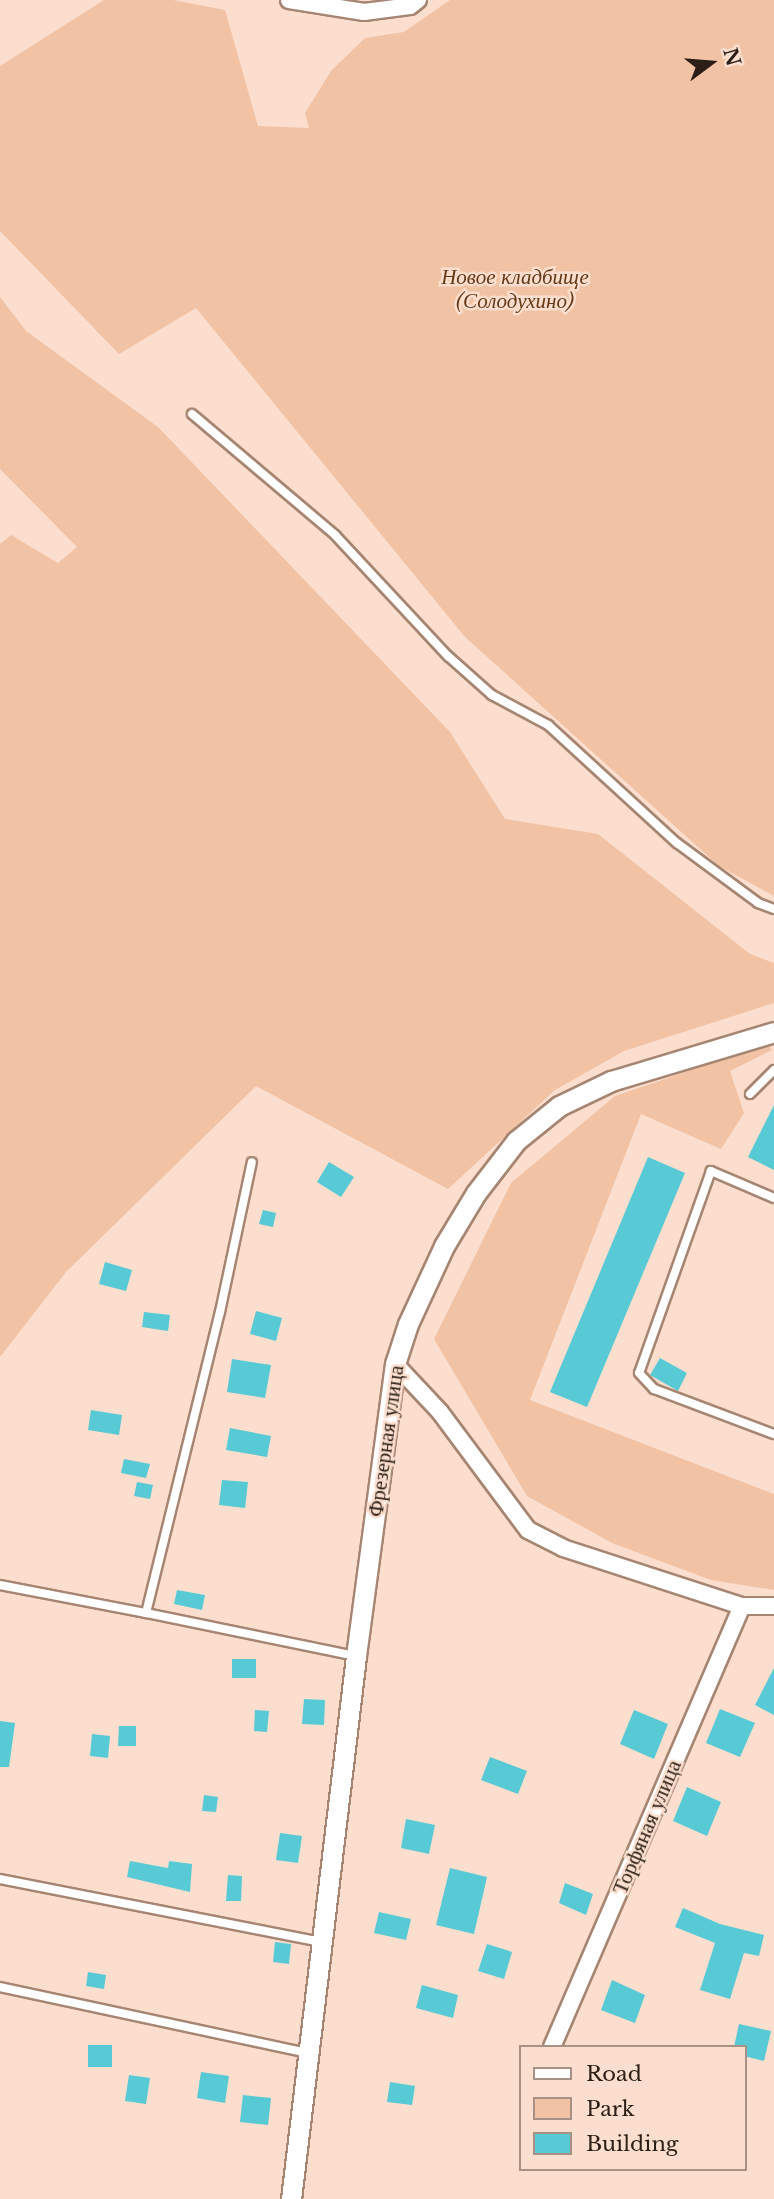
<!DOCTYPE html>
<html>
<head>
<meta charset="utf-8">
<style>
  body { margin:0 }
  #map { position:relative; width:774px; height:2199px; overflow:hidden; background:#fbdecd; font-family:"Libre Baskerville",serif }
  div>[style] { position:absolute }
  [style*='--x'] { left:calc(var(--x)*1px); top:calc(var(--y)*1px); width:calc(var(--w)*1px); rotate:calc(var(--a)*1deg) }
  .green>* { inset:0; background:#f2c2a5 }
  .building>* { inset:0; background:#57cad5 }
  .roads { filter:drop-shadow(2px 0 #a68672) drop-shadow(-2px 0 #a68672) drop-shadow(0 2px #a68672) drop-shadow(0 -2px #a68672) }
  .service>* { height:8px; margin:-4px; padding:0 4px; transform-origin:4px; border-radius:4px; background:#fff }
  .minor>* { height:16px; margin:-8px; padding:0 8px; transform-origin:8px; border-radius:8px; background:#fff }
  .tertiary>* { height:19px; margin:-9.5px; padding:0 9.5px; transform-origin:9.5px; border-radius:9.5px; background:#fff }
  span { translate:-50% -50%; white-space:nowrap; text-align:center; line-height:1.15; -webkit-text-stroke:5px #fbdecd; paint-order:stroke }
  .park-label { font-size:21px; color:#663817; font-style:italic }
  .street-label { font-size:21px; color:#2a1e16 }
  .legend { position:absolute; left:519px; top:2045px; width:228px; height:126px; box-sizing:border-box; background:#fbdecd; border:2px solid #a79184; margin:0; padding:9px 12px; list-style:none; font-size:21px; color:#2a1e16 }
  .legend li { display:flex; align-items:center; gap:14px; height:35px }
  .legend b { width:35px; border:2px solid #a79184 }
  .north { position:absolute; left:676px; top:28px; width:70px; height:70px; -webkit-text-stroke:5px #fbdecd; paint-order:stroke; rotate:74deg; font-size:19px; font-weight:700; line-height:28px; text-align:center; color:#2a1e16 }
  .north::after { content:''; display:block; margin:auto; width:24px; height:32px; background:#2a1e16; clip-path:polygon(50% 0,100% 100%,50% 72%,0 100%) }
</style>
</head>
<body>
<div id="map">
  <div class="green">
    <i style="clip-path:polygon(104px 0,173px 0,225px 10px,258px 126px,309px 128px,305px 113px,331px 71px,365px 38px,404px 32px,450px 0,774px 0,774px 896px,719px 866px,465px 637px,196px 308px,119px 354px,0 231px,0 66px)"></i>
    <i style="clip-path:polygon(0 297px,26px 331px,158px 427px,450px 732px,505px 819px,598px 834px,750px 954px,774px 963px,774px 1003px,624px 1051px,555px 1090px,448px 1189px,256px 1086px,66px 1272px,0 1357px,0 544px,11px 535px,58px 563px,77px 547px,0 469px)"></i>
    <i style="clip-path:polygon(768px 1044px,772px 1050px,730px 1071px,744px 1113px,721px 1149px,641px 1114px,530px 1400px,774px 1494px,774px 1590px,711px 1580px,612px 1543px,527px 1496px,434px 1339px,511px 1183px,615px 1096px)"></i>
  </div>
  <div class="building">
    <i style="clip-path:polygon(774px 1105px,774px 1170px,748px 1157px)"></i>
    <i style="clip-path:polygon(648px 1157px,685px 1173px,587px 1407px,550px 1392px)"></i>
    <i style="clip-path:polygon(329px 1162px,354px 1177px,341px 1197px,317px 1182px)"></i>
    <i style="clip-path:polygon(263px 1210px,276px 1213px,273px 1227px,259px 1224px)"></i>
    <i style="clip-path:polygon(105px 1262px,132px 1270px,126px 1291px,99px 1284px)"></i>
    <i style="clip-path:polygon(256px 1311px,282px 1318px,276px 1341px,250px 1334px)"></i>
    <i style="clip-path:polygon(144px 1312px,170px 1315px,168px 1331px,142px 1327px)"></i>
    <i style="clip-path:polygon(660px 1358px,687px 1373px,678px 1391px,650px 1375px)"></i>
    <i style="clip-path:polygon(232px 1359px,271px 1365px,265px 1398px,227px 1392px)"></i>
    <i style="clip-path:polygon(91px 1410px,122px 1415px,119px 1435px,88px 1430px)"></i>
    <i style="clip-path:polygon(230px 1428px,271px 1436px,267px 1457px,226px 1450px)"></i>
    <i style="clip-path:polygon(124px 1459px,150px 1464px,146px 1478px,121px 1473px)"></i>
    <i style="clip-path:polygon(222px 1480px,248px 1482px,245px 1508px,219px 1505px)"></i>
    <i style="clip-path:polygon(137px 1482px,153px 1485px,150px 1499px,134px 1496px)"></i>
    <i style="clip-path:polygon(177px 1590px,205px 1595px,202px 1610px,174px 1604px)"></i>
    <i style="clip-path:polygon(232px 1659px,256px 1659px,256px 1678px,232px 1678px)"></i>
    <i style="clip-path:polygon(774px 1668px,774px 1715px,755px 1705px)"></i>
    <i style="clip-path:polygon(304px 1699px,325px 1700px,324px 1725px,302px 1724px)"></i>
    <i style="clip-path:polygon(720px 1709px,755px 1723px,740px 1757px,706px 1743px)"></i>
    <i style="clip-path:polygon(255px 1710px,269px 1711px,267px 1732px,254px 1731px)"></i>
    <i style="clip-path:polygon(634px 1710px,668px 1724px,654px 1759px,620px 1744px)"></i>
    <i style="clip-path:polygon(0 1721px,15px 1723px,9px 1767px,0 1767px)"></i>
    <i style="clip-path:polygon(119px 1726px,136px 1726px,136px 1746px,118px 1746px)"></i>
    <i style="clip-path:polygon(92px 1734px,110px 1736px,108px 1758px,90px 1756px)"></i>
    <i style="clip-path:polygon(490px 1757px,527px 1771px,518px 1794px,481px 1780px)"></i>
    <i style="clip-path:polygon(687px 1787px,721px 1802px,707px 1836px,673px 1821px)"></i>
    <i style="clip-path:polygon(204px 1795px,218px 1797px,216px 1812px,202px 1811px)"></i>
    <i style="clip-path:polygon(406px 1819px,435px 1825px,429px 1854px,401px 1848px)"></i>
    <i style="clip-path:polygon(280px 1833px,302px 1836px,298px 1863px,276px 1860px)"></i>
    <i style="clip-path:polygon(130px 1861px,168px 1868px,169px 1861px,192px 1864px,190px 1892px,127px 1877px)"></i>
    <i style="clip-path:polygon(450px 1868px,487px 1877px,474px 1934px,436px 1925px)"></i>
    <i style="clip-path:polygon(228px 1875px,242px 1876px,241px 1901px,226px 1901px)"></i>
    <i style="clip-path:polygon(565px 1883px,593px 1894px,586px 1915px,559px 1903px)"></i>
    <i style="clip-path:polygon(683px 1908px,720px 1924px,764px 1935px,759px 1956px,744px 1953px,730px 1999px,700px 1990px,715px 1943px,675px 1927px)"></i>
    <i style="clip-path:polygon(379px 1912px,411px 1919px,406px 1940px,374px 1933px)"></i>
    <i style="clip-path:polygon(275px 1942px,291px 1944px,289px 1964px,273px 1962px)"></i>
    <i style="clip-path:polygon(487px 1944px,512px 1952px,504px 1979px,478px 1971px)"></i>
    <i style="clip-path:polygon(88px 1972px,106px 1975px,104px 1989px,86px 1986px)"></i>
    <i style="clip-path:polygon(612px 1980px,645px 1995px,635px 2023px,601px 2010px)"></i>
    <i style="clip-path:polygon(422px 1985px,458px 1995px,453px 2018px,416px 2008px)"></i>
    <i style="clip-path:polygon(739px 2024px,771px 2031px,764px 2061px,744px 2056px,744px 2047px,734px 2047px)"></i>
    <i style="clip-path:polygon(88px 2045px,112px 2045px,112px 2067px,88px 2067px)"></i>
    <i style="clip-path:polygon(201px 2072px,229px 2076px,225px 2103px,197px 2098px)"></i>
    <i style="clip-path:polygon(129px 2075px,150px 2078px,146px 2104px,125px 2101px)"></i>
    <i style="clip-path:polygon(390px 2082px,415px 2086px,412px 2105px,387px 2102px)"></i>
    <i style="clip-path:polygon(243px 2095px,271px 2098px,268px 2125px,240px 2122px)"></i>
  </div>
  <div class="roads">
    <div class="service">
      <i style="--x:192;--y:414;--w:187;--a:40.2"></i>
      <i style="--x:335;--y:535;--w:166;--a:47"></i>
      <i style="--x:448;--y:656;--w:59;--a:41.6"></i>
      <i style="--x:492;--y:695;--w:64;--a:28.2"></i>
      <i style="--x:548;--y:725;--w:175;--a:42.5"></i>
      <i style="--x:677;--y:843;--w:101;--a:36.5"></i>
      <i style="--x:758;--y:903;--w:17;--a:21"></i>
      <i style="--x:750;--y:1094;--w:34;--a:-45"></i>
      <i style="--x:774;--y:1198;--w:69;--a:-156.8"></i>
      <i style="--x:711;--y:1171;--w:214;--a:109.6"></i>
      <i style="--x:639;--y:1373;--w:22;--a:47"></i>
      <i style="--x:654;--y:1389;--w:128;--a:20.6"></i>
      <i style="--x:0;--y:1585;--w:149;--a:10.9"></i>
      <i style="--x:146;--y:1613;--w:310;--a:-76.2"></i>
      <i style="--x:220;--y:1312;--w:153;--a:-78"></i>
      <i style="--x:146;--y:1613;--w:213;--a:11.6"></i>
      <i style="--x:0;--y:1879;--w:326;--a:11.1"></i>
      <i style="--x:0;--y:1987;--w:316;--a:12.1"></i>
    </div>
    <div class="minor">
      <i style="--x:289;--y:0;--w:76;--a:9.1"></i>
      <i style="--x:364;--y:12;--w:46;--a:-7.4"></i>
      <i style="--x:410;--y:6;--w:10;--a:-37"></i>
      <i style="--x:395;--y:1364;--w:66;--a:46.8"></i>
      <i style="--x:440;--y:1412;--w:147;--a:53.3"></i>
      <i style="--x:528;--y:1530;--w:39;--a:27"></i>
      <i style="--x:563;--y:1548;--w:188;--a:18"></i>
      <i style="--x:742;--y:1606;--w:32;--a:0"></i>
      <i style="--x:552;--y:2047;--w:480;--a:-66.7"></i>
    </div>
    <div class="tertiary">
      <i style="--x:291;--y:2199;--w:547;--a:-83.17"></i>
      <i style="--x:356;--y:1656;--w:295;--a:-82.4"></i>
      <i style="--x:395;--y:1364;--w:42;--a:-72"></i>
      <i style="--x:408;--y:1324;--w:86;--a:-65.2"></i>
      <i style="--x:444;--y:1246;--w:62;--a:-58.9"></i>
      <i style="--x:476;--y:1193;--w:66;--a:-52.4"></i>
      <i style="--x:516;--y:1141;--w:55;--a:-39.1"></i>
      <i style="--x:559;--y:1106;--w:58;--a:-25.7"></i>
      <i style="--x:611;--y:1081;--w:170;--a:-16.7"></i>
    </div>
  </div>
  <div class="park-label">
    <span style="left:515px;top:289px">Новое кладбище<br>(Солодухино)</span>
  </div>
  <div class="street-label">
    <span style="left:386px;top:1441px;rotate:-82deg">Фрезерная улица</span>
    <span style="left:647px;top:1827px;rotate:-67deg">Торфяная улица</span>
  </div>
  <ul class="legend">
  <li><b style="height:9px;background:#fff"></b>Road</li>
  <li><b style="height:19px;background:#f2c2a5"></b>Park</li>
  <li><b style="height:19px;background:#57cad5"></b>Building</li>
  </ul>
  <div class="north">N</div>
</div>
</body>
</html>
